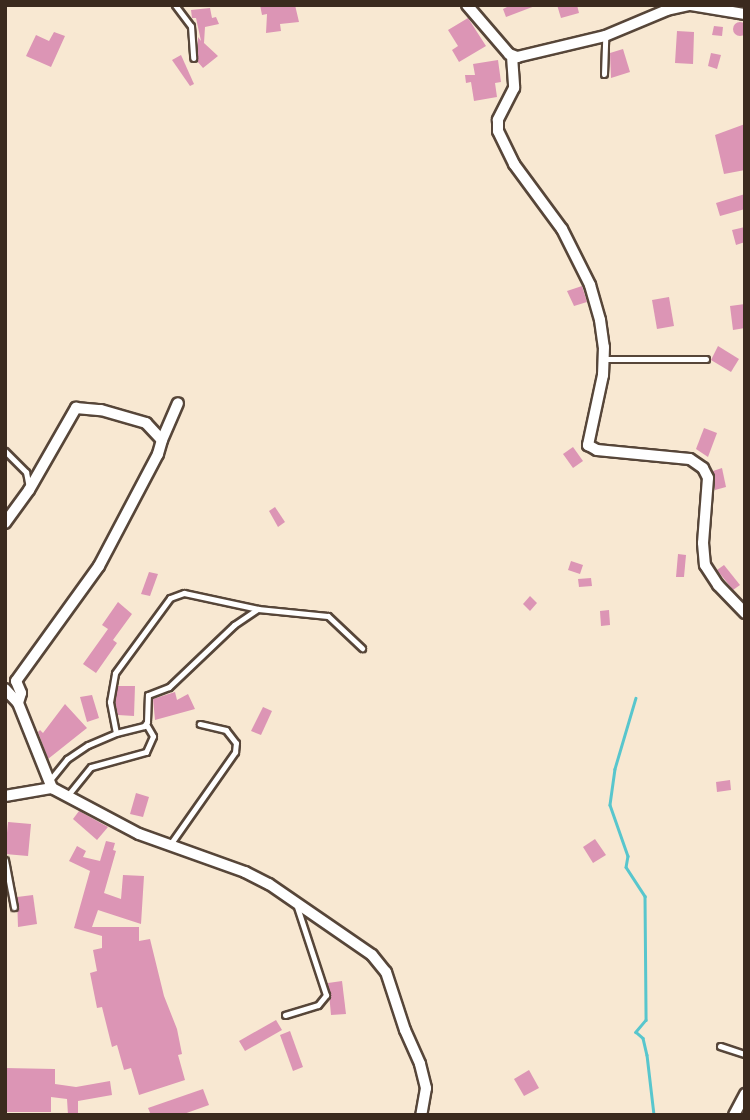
<!DOCTYPE html>
<html>
<head>
<meta charset="utf-8">
<style>
  body { margin:0 }
  #map { position:relative; width:750px; height:1120px; overflow:hidden; background:#f8e8d2; font-family:Dekko,sans-serif }
  div>[style] { position:absolute }
  [style*='--x'] { left:calc(var(--x)*1px); top:calc(var(--y)*1px); width:calc(var(--w)*1px); rotate:calc(var(--a)*1deg) }
  .stream>* { height:2.5px; margin:-1.25px; padding:0 1.25px; transform-origin:1.25px; border-radius:1.25px; background:#58c6cd }
  .building>* { inset:0; background:#dc95b5 }
  .round { border-radius:50% }
  .roads { filter:drop-shadow(2px 0 #574639) drop-shadow(-2px 0 #574639) drop-shadow(0 2px #574639) drop-shadow(0 -2px #574639) }
  .service>* { height:5px; margin:-2.5px; padding:0 2.5px; transform-origin:2.5px; border-radius:2.5px; background:#fff }
  .minor>* { height:10px; margin:-5px; padding:0 5px; transform-origin:5px; border-radius:5px; background:#fff }
  span { translate:-50% -50%; white-space:nowrap; text-align:center; line-height:1.15; -webkit-text-stroke:7px #fcf5e5; paint-order:stroke }
  .frame { position:absolute; inset:0; border:7px solid #3b2a1e; pointer-events:none }
</style>
</head>
<body>
<div id="map">
  <div class="stream">
    <i style="--x:636;--y:698;--w:74;--a:106.5"></i>
    <i style="--x:615;--y:769;--w:36;--a:98"></i>
    <i style="--x:610;--y:805;--w:54;--a:70.6"></i>
    <i style="--x:628;--y:856;--w:11;--a:100"></i>
    <i style="--x:626;--y:867;--w:35;--a:57"></i>
    <i style="--x:645;--y:896;--w:124;--a:89.5"></i>
    <i style="--x:646;--y:1020;--w:16;--a:130"></i>
    <i style="--x:636;--y:1032;--w:9;--a:41"></i>
    <i style="--x:643;--y:1038;--w:17;--a:77"></i>
    <i style="--x:647;--y:1055;--w:60;--a:83.3"></i>
  </div>
  <div class="building">
    <i style="clip-path:polygon(260px 5px,295px 5px,299px 22px,280px 24px,281px 31px,266px 33px,267px 14px,262px 15px)"></i>
    <i style="clip-path:polygon(511px 5px,535px 5px,535px 6px,506px 17px,503px 9px)"></i>
    <i style="clip-path:polygon(557px 5px,577px 5px,579px 13px,561px 18px)"></i>
    <i style="clip-path:polygon(210px 8px,212px 18px,216px 17px,219px 24px,205px 27px,204px 43px,218px 56px,203px 68px,197px 61px,198px 37px,201px 41px,196px 18px,192px 18px,191px 10px)"></i>
    <i style="clip-path:polygon(468px 18px,486px 46px,459px 62px,452px 50px,458px 46px,448px 30px)"></i>
    <i class="round" style="left:733px;top:22px;width:14px;height:14px"></i>
    <i style="clip-path:polygon(714px 26px,723px 27px,722px 36px,712px 35px)"></i>
    <i style="clip-path:polygon(677px 31px,694px 32px,693px 64px,675px 63px)"></i>
    <i style="clip-path:polygon(54px 32px,65px 36px,51px 67px,26px 56px,36px 35px,49px 41px)"></i>
    <i style="clip-path:polygon(623px 49px,630px 72px,611px 78px,610px 53px)"></i>
    <i style="clip-path:polygon(711px 53px,721px 55px,717px 69px,708px 66px)"></i>
    <i style="clip-path:polygon(181px 55px,194px 84px,190px 86px,172px 60px)"></i>
    <i style="clip-path:polygon(498px 60px,501px 82px,495px 83px,497px 97px,474px 101px,471px 82px,466px 83px,465px 75px,475px 75px,473px 64px)"></i>
    <i style="clip-path:polygon(745px 124px,745px 170px,724px 174px,715px 135px)"></i>
    <i style="clip-path:polygon(745px 194px,745px 209px,720px 216px,716px 203px)"></i>
    <i style="clip-path:polygon(745px 227px,745px 242px,736px 245px,732px 230px)"></i>
    <i style="clip-path:polygon(582px 286px,587px 302px,574px 306px,567px 291px)"></i>
    <i style="clip-path:polygon(669px 297px,674px 326px,657px 329px,652px 300px)"></i>
    <i style="clip-path:polygon(745px 304px,745px 328px,733px 330px,730px 306px)"></i>
    <i style="clip-path:polygon(718px 346px,739px 359px,731px 372px,711px 360px)"></i>
    <i style="clip-path:polygon(704px 428px,717px 433px,708px 457px,696px 449px)"></i>
    <i style="clip-path:polygon(573px 447px,583px 461px,573px 468px,563px 454px)"></i>
    <i style="clip-path:polygon(722px 468px,726px 487px,715px 490px,713px 471px)"></i>
    <i style="clip-path:polygon(275px 507px,285px 522px,278px 527px,269px 511px)"></i>
    <i style="clip-path:polygon(678px 554px,686px 555px,684px 577px,676px 577px)"></i>
    <i style="clip-path:polygon(571px 561px,583px 565px,580px 574px,568px 570px)"></i>
    <i style="clip-path:polygon(724px 565px,740px 585px,733px 590px,717px 570px)"></i>
    <i style="clip-path:polygon(149px 572px,158px 574px,150px 596px,141px 594px)"></i>
    <i style="clip-path:polygon(591px 578px,592px 586px,579px 587px,578px 579px)"></i>
    <i style="clip-path:polygon(530px 596px,537px 603px,530px 611px,523px 604px)"></i>
    <i style="clip-path:polygon(118px 602px,132px 614px,113px 640px,117px 643px,96px 673px,83px 664px,108px 629px,102px 625px)"></i>
    <i style="clip-path:polygon(609px 610px,610px 625px,601px 626px,600px 611px)"></i>
    <i style="clip-path:polygon(118px 686px,135px 686px,134px 716px,118px 715px,115px 702px)"></i>
    <i style="clip-path:polygon(175px 692px,177px 700px,188px 694px,195px 709px,155px 720px,153px 699px)"></i>
    <i style="clip-path:polygon(92px 695px,99px 718px,87px 722px,80px 697px)"></i>
    <i style="clip-path:polygon(65px 704px,87px 728px,48px 759px,38px 732px,40px 730px,43px 733px)"></i>
    <i style="clip-path:polygon(263px 707px,272px 711px,261px 735px,251px 731px)"></i>
    <i style="clip-path:polygon(730px 780px,731px 790px,717px 792px,716px 782px)"></i>
    <i style="clip-path:polygon(136px 793px,149px 797px,143px 817px,130px 814px)"></i>
    <i style="clip-path:polygon(79px 811px,108px 827px,97px 840px,73px 819px)"></i>
    <i style="clip-path:polygon(8px 822px,31px 824px,28px 856px,5px 854px)"></i>
    <i style="clip-path:polygon(595px 839px,606px 855px,593px 863px,583px 847px)"></i>
    <i style="clip-path:polygon(106px 841px,115px 843px,113px 850px,116px 851px,104px 893px,121px 899px,123px 875px,144px 876px,141px 924px,98px 910px,92px 927px,139px 927px,139px 941px,150px 939px,164px 996px,177px 1029px,182px 1054px,178px 1055px,185px 1080px,139px 1095px,131px 1068px,124px 1070px,117px 1045px,112px 1047px,102px 1007px,97px 1008px,90px 973px,97px 971px,93px 950px,102px 948px,102px 936px,74px 928px,90px 871px,69px 861px,77px 846px,86px 851px,83px 857px,100px 861px)"></i>
    <i style="clip-path:polygon(33px 895px,37px 924px,18px 927px,17px 897px)"></i>
    <i style="clip-path:polygon(342px 981px,346px 1014px,331px 1015px,328px 983px)"></i>
    <i style="clip-path:polygon(276px 1020px,282px 1030px,245px 1051px,239px 1041px)"></i>
    <i style="clip-path:polygon(290px 1031px,303px 1067px,293px 1071px,280px 1035px)"></i>
    <i style="clip-path:polygon(5px 1068px,55px 1069px,55px 1084px,76px 1087px,110px 1081px,112px 1095px,78px 1101px,78px 1115px,68px 1115px,67px 1099px,51px 1097px,51px 1112px,5px 1112px)"></i>
    <i style="clip-path:polygon(529px 1070px,539px 1088px,524px 1096px,514px 1079px)"></i>
    <i style="clip-path:polygon(203px 1089px,209px 1105px,181px 1115px,151px 1115px,148px 1108px)"></i>
  </div>
  <div class="roads">
    <div class="service">
      <i style="--x:175;--y:5;--w:26;--a:53"></i>
      <i style="--x:191;--y:26;--w:32;--a:86"></i>
      <i style="--x:604;--y:74;--w:38;--a:-88"></i>
      <i style="--x:604;--y:359;--w:102;--a:0"></i>
      <i style="--x:5;--y:451;--w:30;--a:45"></i>
      <i style="--x:26;--y:472;--w:15;--a:79"></i>
      <i style="--x:116;--y:733;--w:32;--a:-101"></i>
      <i style="--x:110;--y:702;--w:29;--a:-80"></i>
      <i style="--x:115;--y:673;--w:93;--a:-53.7"></i>
      <i style="--x:170;--y:598;--w:15;--a:-20"></i>
      <i style="--x:184;--y:593;--w:76;--a:12.2"></i>
      <i style="--x:50;--y:780;--w:27;--a:-51"></i>
      <i style="--x:67;--y:759;--w:25;--a:-34"></i>
      <i style="--x:88;--y:745;--w:30;--a:-23"></i>
      <i style="--x:116;--y:733;--w:29;--a:-14"></i>
      <i style="--x:144;--y:726;--w:5;--a:-53"></i>
      <i style="--x:147;--y:722;--w:27;--a:-88"></i>
      <i style="--x:148;--y:695;--w:22;--a:-21"></i>
      <i style="--x:169;--y:687;--w:90;--a:-43.6"></i>
      <i style="--x:234;--y:625;--w:29;--a:-34"></i>
      <i style="--x:258;--y:609;--w:70;--a:5.7"></i>
      <i style="--x:328;--y:616;--w:47;--a:43.3"></i>
      <i style="--x:68;--y:795;--w:36;--a:-51"></i>
      <i style="--x:91;--y:767;--w:57;--a:-15.3"></i>
      <i style="--x:146;--y:752;--w:17;--a:-66"></i>
      <i style="--x:153;--y:736;--w:14;--a:-120"></i>
      <i style="--x:169;--y:846;--w:115;--a:-54.9"></i>
      <i style="--x:235;--y:752;--w:9;--a:-84"></i>
      <i style="--x:236;--y:743;--w:16;--a:-128"></i>
      <i style="--x:226;--y:730;--w:27;--a:-167"></i>
      <i style="--x:5;--y:860;--w:48;--a:79.2"></i>
      <i style="--x:285;--y:1015;--w:34;--a:-17"></i>
      <i style="--x:318;--y:1005;--w:13;--a:-51"></i>
      <i style="--x:326;--y:995;--w:96;--a:-108.2"></i>
      <i style="--x:720;--y:1046;--w:26;--a:18"></i>
    </div>
    <div class="minor">
      <i style="--x:467;--y:5;--w:65;--a:49.4"></i>
      <i style="--x:509;--y:54;--w:9;--a:21"></i>
      <i style="--x:517;--y:57;--w:90;--a:-13.4"></i>
      <i style="--x:605;--y:36;--w:67;--a:-22.8"></i>
      <i style="--x:667;--y:10;--w:22;--a:-13"></i>
      <i style="--x:691;--y:5;--w:55;--a:9.5"></i>
      <i style="--x:512;--y:56;--w:32;--a:86"></i>
      <i style="--x:514;--y:88;--w:36;--a:117"></i>
      <i style="--x:498;--y:120;--w:11;--a:90"></i>
      <i style="--x:498;--y:131;--w:37;--a:64"></i>
      <i style="--x:514;--y:164;--w:81;--a:53.6"></i>
      <i style="--x:562;--y:229;--w:63;--a:63.4"></i>
      <i style="--x:590;--y:285;--w:36;--a:74"></i>
      <i style="--x:600;--y:320;--w:27;--a:82"></i>
      <i style="--x:604;--y:347;--w:28;--a:92"></i>
      <i style="--x:603;--y:375;--w:72;--a:102.1"></i>
      <i style="--x:588;--y:445;--w:10;--a:29"></i>
      <i style="--x:597;--y:450;--w:93;--a:5.5"></i>
      <i style="--x:690;--y:459;--w:16;--a:35"></i>
      <i style="--x:703;--y:468;--w:11;--a:63"></i>
      <i style="--x:708;--y:478;--w:65;--a:94.4"></i>
      <i style="--x:703;--y:543;--w:22;--a:85"></i>
      <i style="--x:705;--y:565;--w:24;--a:57"></i>
      <i style="--x:718;--y:585;--w:39;--a:46"></i>
      <i style="--x:162;--y:440;--w:40;--a:-66.6"></i>
      <i style="--x:5;--y:523;--w:41;--a:-54"></i>
      <i style="--x:29;--y:490;--w:95;--a:-60.2"></i>
      <i style="--x:76;--y:408;--w:25;--a:5"></i>
      <i style="--x:101;--y:410;--w:47;--a:16.1"></i>
      <i style="--x:146;--y:423;--w:23;--a:47"></i>
      <i style="--x:162;--y:440;--w:15;--a:106"></i>
      <i style="--x:158;--y:454;--w:127;--a:117.8"></i>
      <i style="--x:99;--y:566;--w:142;--a:125.8"></i>
      <i style="--x:16;--y:681;--w:13;--a:67"></i>
      <i style="--x:21;--y:693;--w:10;--a:107"></i>
      <i style="--x:5;--y:689;--w:19;--a:47"></i>
      <i style="--x:18;--y:703;--w:92;--a:68.2"></i>
      <i style="--x:5;--y:796;--w:48;--a:-9.7"></i>
      <i style="--x:52;--y:788;--w:98;--a:27.9"></i>
      <i style="--x:139;--y:834;--w:113;--a:19.7"></i>
      <i style="--x:245;--y:872;--w:27;--a:27"></i>
      <i style="--x:269;--y:884;--w:125;--a:34.6"></i>
      <i style="--x:372;--y:955;--w:22;--a:51"></i>
      <i style="--x:386;--y:972;--w:61;--a:71.9"></i>
      <i style="--x:405;--y:1030;--w:37;--a:66"></i>
      <i style="--x:420;--y:1064;--w:25;--a:76"></i>
      <i style="--x:426;--y:1088;--w:27;--a:100"></i>
      <i style="--x:734;--y:1115;--w:24;--a:-62"></i>
    </div>
  </div>
  <div class="frame"></div>
</div>
</body>
</html>
